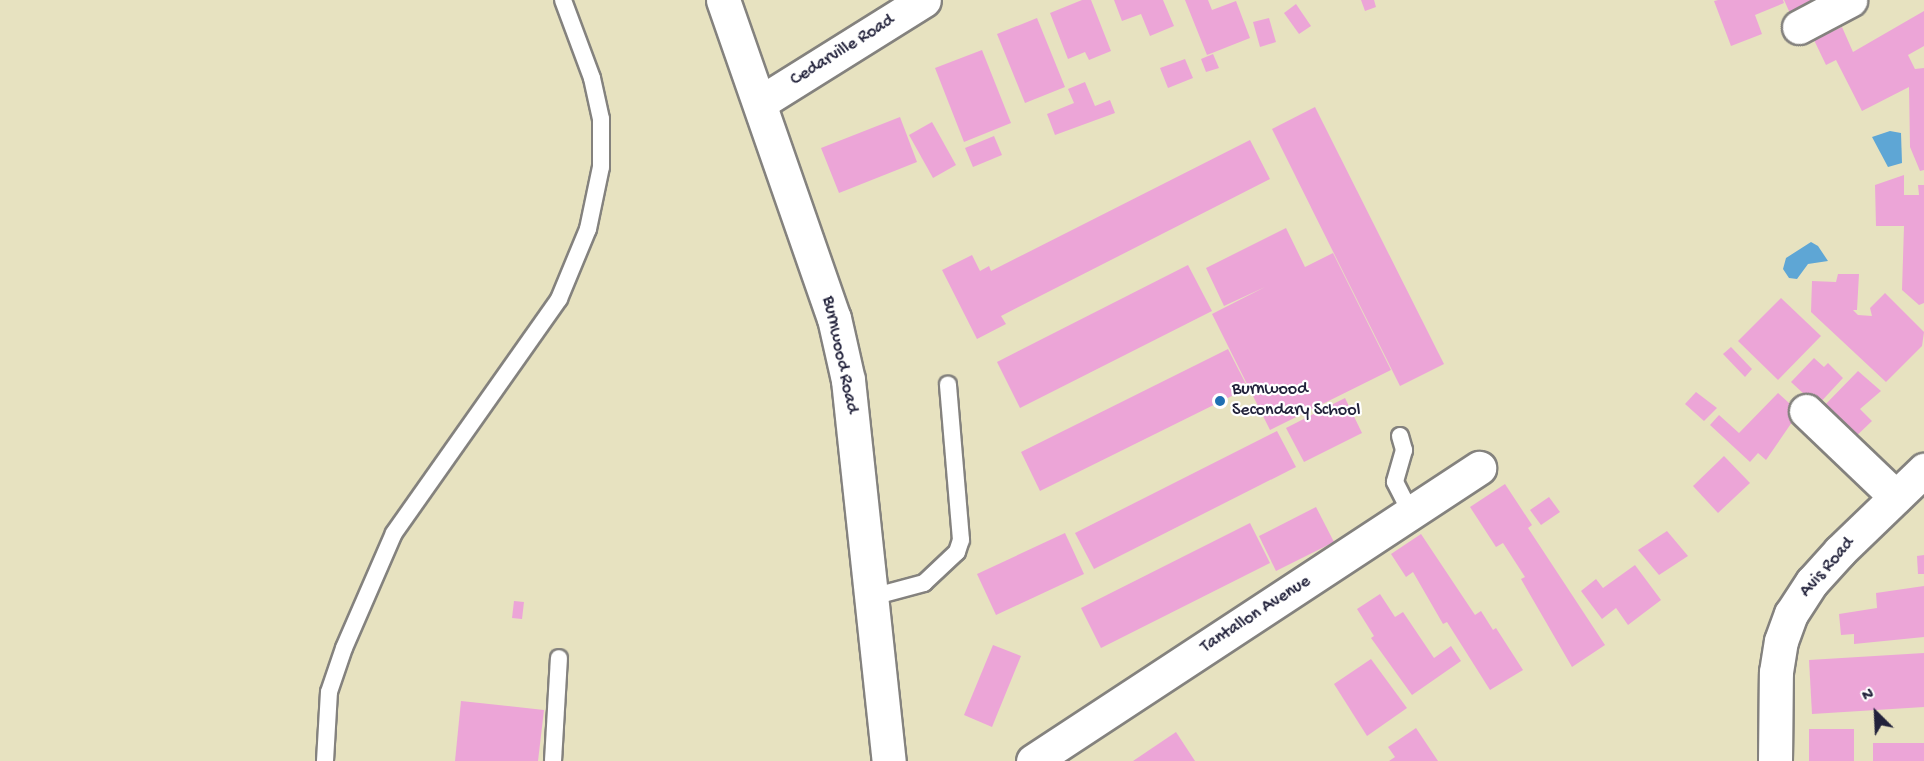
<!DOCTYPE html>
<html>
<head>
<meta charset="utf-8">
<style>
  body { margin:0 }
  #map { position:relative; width:1924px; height:761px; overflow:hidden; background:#e7e2c0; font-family:"Gochi Hand",sans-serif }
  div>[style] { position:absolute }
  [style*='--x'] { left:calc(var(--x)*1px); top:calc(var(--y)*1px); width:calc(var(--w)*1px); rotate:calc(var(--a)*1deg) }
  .water>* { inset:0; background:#5ea6d5 }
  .building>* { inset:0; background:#eca5d7 }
  .roads { filter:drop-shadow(2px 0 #84827e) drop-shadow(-2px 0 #84827e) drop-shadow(0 2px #84827e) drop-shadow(0 -2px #84827e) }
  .lane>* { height:16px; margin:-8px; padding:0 8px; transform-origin:8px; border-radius:8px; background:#fff }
  .street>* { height:33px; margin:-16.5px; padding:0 16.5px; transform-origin:16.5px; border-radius:16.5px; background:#fff }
  .dots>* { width:16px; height:16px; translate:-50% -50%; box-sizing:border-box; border:3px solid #fff; border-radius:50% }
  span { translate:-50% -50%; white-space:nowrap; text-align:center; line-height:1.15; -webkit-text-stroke:4.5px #fff; paint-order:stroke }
  .street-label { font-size:18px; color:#22223b }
  .poi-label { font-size:18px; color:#22223b }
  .left { translate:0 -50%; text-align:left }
  .north { position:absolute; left:1846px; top:683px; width:60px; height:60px; -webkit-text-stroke:4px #fff; paint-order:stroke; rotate:336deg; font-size:16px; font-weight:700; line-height:24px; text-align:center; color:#22223b }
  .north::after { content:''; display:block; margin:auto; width:21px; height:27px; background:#22223b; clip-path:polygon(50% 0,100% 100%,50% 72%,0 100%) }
</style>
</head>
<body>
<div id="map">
  <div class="water">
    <i style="clip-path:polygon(1890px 131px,1901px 133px,1902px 163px,1888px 167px,1872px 137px)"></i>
    <i style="clip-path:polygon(1811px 242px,1818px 246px,1828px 261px,1808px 264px,1797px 279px,1789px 278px,1783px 269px,1786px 258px)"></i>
  </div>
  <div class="building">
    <i style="clip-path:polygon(1082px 0,1091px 0,1111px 51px,1089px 60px,1085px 52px,1068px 59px,1050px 13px)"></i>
    <i style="clip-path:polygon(1114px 0,1163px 0,1174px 26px,1150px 36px,1141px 14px,1122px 21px)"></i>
    <i style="clip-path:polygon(1185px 0,1208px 0,1212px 10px,1236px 1px,1250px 38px,1207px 55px)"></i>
    <i style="clip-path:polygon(1361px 0,1374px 0,1376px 7px,1365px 11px)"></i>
    <i style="clip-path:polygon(1718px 0,1783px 0,1784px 3px,1755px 15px,1762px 34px,1731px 46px,1714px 1px)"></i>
    <i style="clip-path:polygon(1784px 0,1816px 0,1794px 22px)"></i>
    <i style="clip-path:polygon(1296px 4px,1311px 26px,1299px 34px,1284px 13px)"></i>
    <i style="clip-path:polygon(1924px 11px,1924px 46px,1908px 55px,1915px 69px,1924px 68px,1924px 170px,1920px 171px,1910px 147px,1909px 87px,1862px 111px,1836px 60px,1826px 65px,1814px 40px,1842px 27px,1853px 52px)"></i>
    <i style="clip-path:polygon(1037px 18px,1065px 87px,1025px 103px,997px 34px)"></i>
    <i style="clip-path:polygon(1269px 18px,1276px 42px,1260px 47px,1253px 22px)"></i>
    <i style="clip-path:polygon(982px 50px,1011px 123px,964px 142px,935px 68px)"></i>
    <i style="clip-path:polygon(1213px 54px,1219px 68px,1206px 72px,1201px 59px)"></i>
    <i style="clip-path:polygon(1185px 59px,1193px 78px,1168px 88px,1160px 68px)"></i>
    <i style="clip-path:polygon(1085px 82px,1095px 106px,1110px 100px,1115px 113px,1055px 135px,1047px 114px,1074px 103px,1068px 89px)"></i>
    <i style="clip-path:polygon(1315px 107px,1444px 364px,1400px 386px,1272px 129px)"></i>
    <i style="clip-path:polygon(900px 117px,917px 162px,839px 193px,821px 148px)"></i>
    <i style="clip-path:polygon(932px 122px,956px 165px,933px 178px,909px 135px)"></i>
    <i style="clip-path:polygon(994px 136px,1002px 155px,973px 167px,965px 148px)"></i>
    <i style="clip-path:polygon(1250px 140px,1270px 179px,1001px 316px,1006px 324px,977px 339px,942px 270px,972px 255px,980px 271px,989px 266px,991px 271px)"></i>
    <i style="clip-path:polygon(1904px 175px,1904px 195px,1919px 195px,1918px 185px,1924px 185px,1924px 303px,1919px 305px,1902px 290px,1904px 226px,1876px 226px,1875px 185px)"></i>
    <i style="clip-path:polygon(1286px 228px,1305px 267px,1333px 253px,1391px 370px,1270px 430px,1212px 314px,1265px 287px,1224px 306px,1206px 268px)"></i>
    <i style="clip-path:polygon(1188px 265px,1212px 311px,1020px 408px,997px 362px)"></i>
    <i style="clip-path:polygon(1838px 274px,1859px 274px,1857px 310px,1853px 310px,1858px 315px,1872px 316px,1870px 308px,1885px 293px,1924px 332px,1922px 346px,1886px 382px,1811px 312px,1812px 281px,1836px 282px)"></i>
    <i style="clip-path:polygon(1781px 298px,1821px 336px,1778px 380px,1738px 341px)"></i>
    <i style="clip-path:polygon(1731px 347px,1752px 369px,1745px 377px,1723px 354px)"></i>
    <i style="clip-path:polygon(1228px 349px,1248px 388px,1040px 491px,1021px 452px)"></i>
    <i style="clip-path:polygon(1814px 358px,1824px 367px,1828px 363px,1843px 378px,1817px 406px,1791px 382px)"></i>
    <i style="clip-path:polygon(1858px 371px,1881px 391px,1860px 409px,1872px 421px,1851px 441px,1820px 410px)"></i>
    <i style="clip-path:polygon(1696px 392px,1717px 408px,1704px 421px,1685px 404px)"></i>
    <i style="clip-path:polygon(1778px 393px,1799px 412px,1766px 460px,1758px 453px,1750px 462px,1710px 425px,1719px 415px,1739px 433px)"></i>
    <i style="clip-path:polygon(1345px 398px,1362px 433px,1304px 462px,1286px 428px)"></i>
    <i style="clip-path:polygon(1277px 431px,1296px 467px,1094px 569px,1075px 533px)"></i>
    <i style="clip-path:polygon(1724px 456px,1750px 483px,1718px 513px,1693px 486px)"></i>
    <i style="clip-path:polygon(1505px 484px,1532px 525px,1528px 528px,1605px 645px,1572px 667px,1521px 579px,1525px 577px,1503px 543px,1496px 547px,1470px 507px)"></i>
    <i style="clip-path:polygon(1549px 497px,1560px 512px,1541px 525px,1530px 510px)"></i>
    <i style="clip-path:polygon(1316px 507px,1334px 542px,1276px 571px,1259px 536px)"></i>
    <i style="clip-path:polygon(1250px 523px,1270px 563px,1101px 648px,1081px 608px)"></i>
    <i style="clip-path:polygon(1667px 531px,1688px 556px,1659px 575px,1638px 550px)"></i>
    <i style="clip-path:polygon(1065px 533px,1084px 574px,996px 615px,977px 574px)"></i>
    <i style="clip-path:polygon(1421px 534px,1475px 615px,1481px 611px,1493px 630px,1496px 628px,1523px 670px,1490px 690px,1447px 622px,1443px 624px,1413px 572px,1406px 577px,1391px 554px)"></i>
    <i style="clip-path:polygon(1924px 555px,1924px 574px,1918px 574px,1917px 556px)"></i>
    <i style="clip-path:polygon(1635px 565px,1661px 600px,1628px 625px,1616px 608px,1602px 619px,1581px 591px,1596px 579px,1603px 588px)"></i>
    <i style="clip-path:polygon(1924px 586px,1924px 637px,1854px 644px,1854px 634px,1841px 635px,1839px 614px,1877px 608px,1876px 593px)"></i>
    <i style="clip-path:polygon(1380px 594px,1395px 617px,1403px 612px,1434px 658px,1451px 646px,1461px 661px,1412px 695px,1371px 638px,1374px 636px,1357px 609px)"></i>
    <i style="clip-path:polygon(514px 601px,524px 602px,522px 619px,512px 618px)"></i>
    <i style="clip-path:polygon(993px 645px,1021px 656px,992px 727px,964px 715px)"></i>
    <i style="clip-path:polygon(1924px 653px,1924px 707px,1812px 714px,1809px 660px)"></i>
    <i style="clip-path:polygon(1371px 659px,1407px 708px,1367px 736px,1334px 684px)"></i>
    <i style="clip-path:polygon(461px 701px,544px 710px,538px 761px,455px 761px)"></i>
    <i style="clip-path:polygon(1416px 728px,1438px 761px,1389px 761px,1395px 757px,1388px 747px)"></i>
    <i style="clip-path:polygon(1809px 729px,1854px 729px,1854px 761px,1809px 761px)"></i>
    <i style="clip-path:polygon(1176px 732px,1195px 761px,1133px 761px)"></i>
    <i style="clip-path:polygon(1873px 743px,1924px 743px,1924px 761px,1873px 761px)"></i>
  </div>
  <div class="roads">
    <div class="lane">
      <i style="--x:1400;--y:436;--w:15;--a:74"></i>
      <i style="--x:1404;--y:450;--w:33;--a:106"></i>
      <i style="--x:1395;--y:482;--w:35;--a:63"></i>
      <i style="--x:872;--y:597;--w:54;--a:-15.1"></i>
      <i style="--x:924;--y:583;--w:45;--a:-43.2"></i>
      <i style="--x:957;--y:552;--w:13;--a:-72"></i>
      <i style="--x:961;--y:540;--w:156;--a:-94.8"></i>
      <i style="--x:325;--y:761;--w:69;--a:-86.7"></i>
      <i style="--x:329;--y:692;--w:46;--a:-71.2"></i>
      <i style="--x:344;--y:648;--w:125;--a:-66.5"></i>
      <i style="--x:394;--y:533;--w:286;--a:-54.8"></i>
      <i style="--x:559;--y:299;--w:76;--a:-67.5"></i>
      <i style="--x:588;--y:229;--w:63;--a:-78.2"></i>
      <i style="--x:601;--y:167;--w:48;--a:-90"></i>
      <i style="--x:601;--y:119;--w:42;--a:-102.4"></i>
      <i style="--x:592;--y:78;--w:83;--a:-110.4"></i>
      <i style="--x:553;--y:761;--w:103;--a:-86.7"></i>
    </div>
    <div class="street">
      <i style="--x:723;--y:0;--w:337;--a:70.8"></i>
      <i style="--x:834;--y:318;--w:64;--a:77.3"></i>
      <i style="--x:848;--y:380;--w:383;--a:83.9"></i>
      <i style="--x:1799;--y:27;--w:58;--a:-27.9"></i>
      <i style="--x:761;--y:102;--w:192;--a:-32"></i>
      <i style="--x:1806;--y:411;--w:124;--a:43.7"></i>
      <i style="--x:1033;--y:761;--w:534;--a:-33.3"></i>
      <i style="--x:1775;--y:761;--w:89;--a:-89.4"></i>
      <i style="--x:1776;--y:672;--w:31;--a:-81"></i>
      <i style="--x:1781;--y:641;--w:29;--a:-70"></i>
      <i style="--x:1791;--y:614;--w:38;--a:-57"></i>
      <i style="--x:1812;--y:582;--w:42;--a:-47.9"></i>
      <i style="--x:1840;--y:551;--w:117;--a:-44"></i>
    </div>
  </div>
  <div class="dots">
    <i style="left:1220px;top:401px;background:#1f6fb2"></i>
  </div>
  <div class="street-label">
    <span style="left:843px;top:51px;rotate:-32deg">Cedarville Road</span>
    <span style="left:839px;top:355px;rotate:78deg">Burnwood Road</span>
    <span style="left:1828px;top:568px;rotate:-49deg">Avis Road</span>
    <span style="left:1256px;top:615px;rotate:-33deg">Tantallon Avenue</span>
  </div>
  <div class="poi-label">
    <span class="left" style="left:1232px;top:401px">Burnwood<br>Secondary School</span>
  </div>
  <div class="north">N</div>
</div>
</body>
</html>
